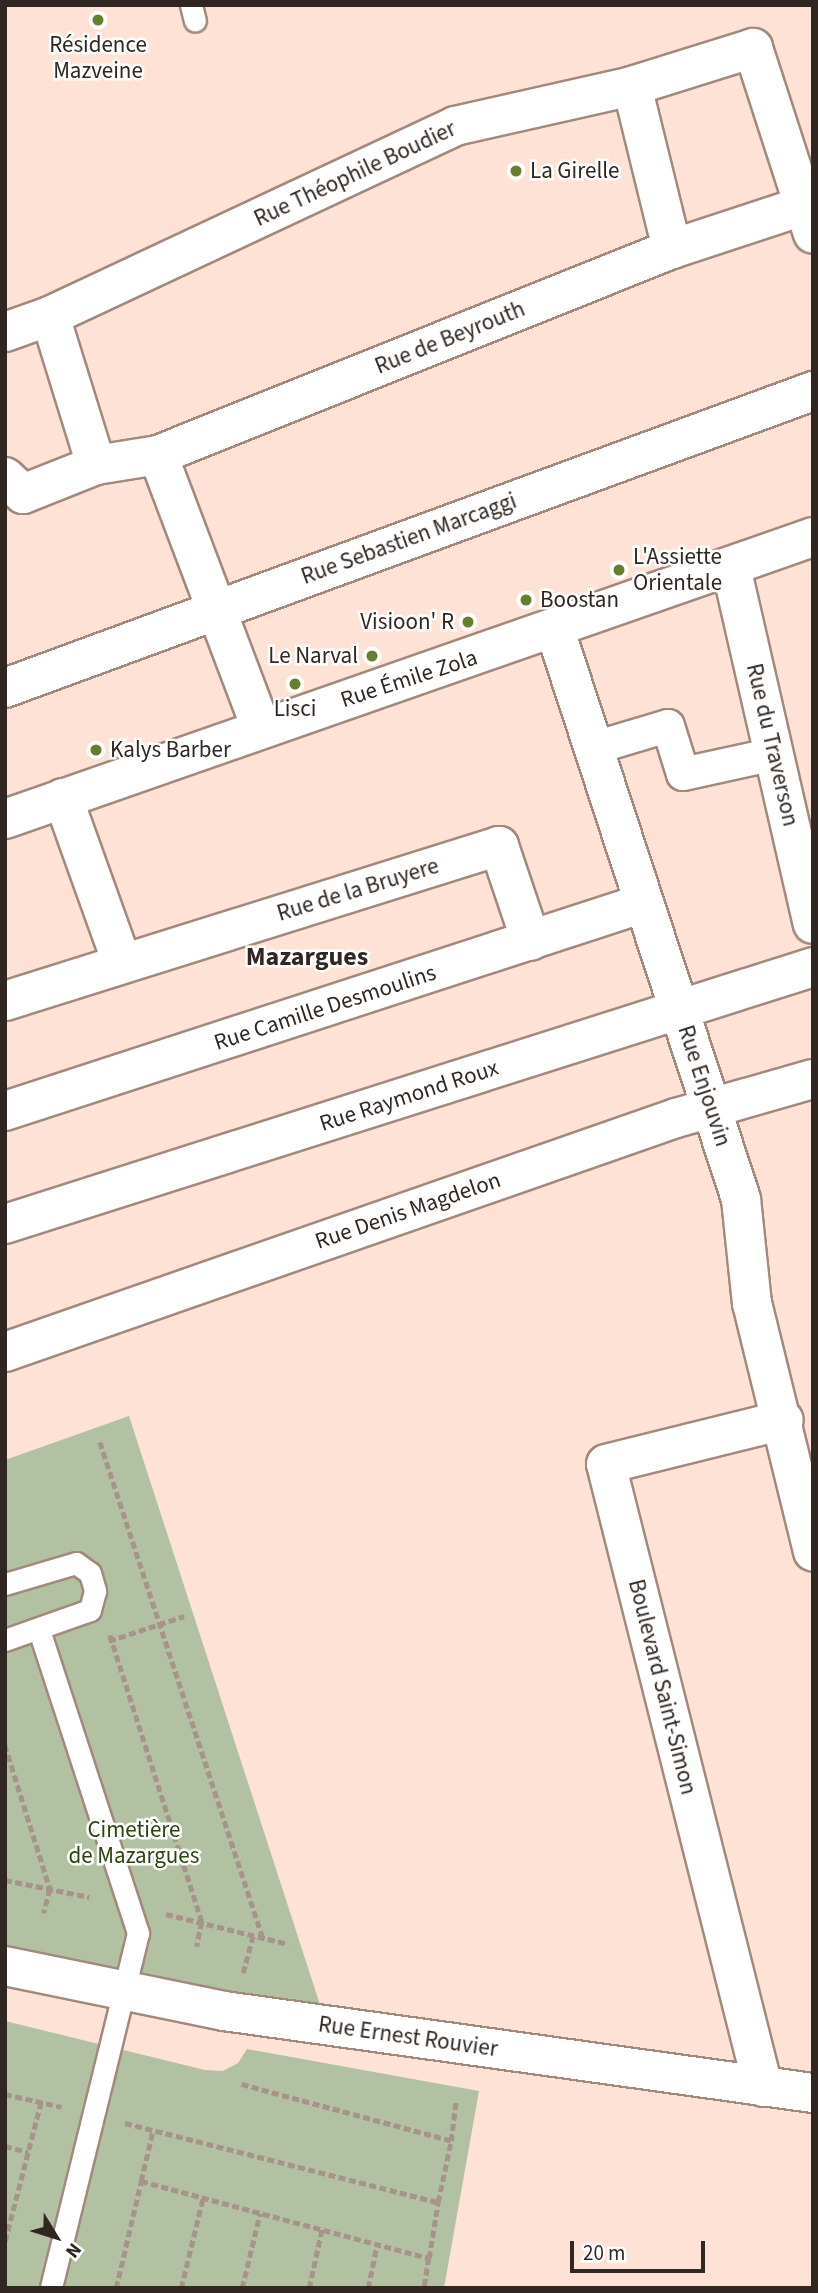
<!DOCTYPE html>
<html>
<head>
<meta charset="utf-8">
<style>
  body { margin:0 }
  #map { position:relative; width:818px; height:2293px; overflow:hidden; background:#fde2d5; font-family:"Source Sans 3",sans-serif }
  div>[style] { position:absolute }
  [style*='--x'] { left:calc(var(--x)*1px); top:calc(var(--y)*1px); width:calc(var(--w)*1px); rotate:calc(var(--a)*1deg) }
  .green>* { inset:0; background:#b2c1a2 }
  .path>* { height:4.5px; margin-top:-2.25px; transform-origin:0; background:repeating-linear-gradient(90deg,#a7938a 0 7px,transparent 0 10.5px) }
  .roads { filter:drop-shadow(2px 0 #a2897d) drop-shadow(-2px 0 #a2897d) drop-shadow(0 2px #a2897d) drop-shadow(0 -2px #a2897d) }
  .service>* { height:21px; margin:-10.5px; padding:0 10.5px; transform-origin:10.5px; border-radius:10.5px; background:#fff }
  .pedestrian>* { height:32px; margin:-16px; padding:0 16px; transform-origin:16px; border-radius:16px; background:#fff }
  .minor>* { height:38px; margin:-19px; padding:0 19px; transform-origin:19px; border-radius:19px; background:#fff }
  .tertiary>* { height:38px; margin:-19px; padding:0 19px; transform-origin:19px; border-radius:19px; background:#fff }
  .dots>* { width:19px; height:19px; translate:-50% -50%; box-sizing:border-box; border:4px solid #fff; border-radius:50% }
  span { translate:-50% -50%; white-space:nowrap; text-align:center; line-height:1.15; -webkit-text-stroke:5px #fff; paint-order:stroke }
  .poi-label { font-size:23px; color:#312722 }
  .left { translate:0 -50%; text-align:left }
  .right { translate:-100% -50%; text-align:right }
  .street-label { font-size:23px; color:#312722 }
  .park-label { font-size:23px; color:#2e4311 }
  .quarter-label { font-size:26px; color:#312722; font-weight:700 }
  .frame { position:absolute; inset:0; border:7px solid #312722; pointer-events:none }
  .north { position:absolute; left:21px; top:2202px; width:70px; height:70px; -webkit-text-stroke:5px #fff; paint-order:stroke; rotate:128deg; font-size:19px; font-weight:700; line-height:28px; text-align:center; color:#312722 }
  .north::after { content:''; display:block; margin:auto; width:24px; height:32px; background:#312722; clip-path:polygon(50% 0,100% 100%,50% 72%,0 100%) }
  .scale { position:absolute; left:570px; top:2241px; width:135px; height:32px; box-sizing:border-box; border:4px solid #312722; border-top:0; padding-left:9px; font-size:21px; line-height:24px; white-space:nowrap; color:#312722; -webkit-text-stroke:5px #fff; paint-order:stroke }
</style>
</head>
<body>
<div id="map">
  <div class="green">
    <i style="clip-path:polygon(129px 1416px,323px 2014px,5px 1946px,5px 1460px)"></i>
    <i style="clip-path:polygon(5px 2021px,205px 2070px,223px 2071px,238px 2063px,247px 2049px,479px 2091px,444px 2288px,5px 2288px)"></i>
  </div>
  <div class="path">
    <i style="--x:100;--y:1442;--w:522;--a:71.81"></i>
    <i style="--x:110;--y:1635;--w:301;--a:72.2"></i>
    <i style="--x:202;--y:1922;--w:25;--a:102"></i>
    <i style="--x:109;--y:1641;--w:79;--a:-18.4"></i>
    <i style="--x:5;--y:1745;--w:151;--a:72.6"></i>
    <i style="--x:50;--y:1889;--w:25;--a:104"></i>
    <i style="--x:5;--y:1880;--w:86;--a:11.4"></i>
    <i style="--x:166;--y:1914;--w:126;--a:13.8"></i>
    <i style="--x:243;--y:1973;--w:38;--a:-75"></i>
    <i style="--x:5;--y:2094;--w:58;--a:12.8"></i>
    <i style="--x:125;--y:2123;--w:323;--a:14.2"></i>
    <i style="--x:438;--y:2202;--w:62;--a:-78"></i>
    <i style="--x:451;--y:2141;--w:219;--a:-164.9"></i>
    <i style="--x:451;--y:2141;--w:41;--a:-83"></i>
    <i style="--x:5;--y:2146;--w:24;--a:15"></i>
    <i style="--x:141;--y:2181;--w:52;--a:-76.8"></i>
    <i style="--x:5;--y:2241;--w:144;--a:-75.5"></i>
    <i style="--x:429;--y:2258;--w:57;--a:-80.9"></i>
    <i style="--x:116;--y:2288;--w:110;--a:-76.8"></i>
    <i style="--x:141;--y:2181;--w:298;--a:15"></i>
    <i style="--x:429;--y:2258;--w:30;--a:99"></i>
    <i style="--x:181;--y:2288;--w:93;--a:-76.3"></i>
    <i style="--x:242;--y:2288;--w:77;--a:-76.5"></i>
    <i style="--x:309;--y:2288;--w:60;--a:-77.6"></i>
    <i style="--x:368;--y:2288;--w:45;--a:-78.4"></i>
  </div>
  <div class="roads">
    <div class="service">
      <i style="--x:191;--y:5;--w:16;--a:76"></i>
      <i style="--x:5;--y:1584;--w:74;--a:-16.5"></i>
      <i style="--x:76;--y:1563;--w:17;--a:36"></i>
      <i style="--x:90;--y:1573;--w:19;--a:74"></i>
      <i style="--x:95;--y:1591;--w:20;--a:105"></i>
      <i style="--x:90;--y:1610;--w:90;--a:160.6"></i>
      <i style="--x:39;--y:1630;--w:319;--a:71.9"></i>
      <i style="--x:138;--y:1933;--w:366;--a:103.8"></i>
    </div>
    <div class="pedestrian">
      <i style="--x:594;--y:748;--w:77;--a:-16.6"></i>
      <i style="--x:668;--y:726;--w:50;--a:72.6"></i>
      <i style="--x:683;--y:774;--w:93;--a:-12.4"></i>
    </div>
    <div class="minor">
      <i style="--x:632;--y:86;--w:168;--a:76.2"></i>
      <i style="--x:50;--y:316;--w:447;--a:-25.1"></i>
      <i style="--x:455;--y:126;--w:181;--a:-12.7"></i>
      <i style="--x:632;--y:86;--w:127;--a:-17.4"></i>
      <i style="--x:753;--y:48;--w:195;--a:72.1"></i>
      <i style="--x:5;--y:332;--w:48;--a:-19.6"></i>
      <i style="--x:50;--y:316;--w:156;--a:72.8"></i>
      <i style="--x:158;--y:455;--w:292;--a:69.3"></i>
      <i style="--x:5;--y:477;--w:25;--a:43"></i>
      <i style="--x:23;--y:494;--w:79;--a:-21.7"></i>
      <i style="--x:96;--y:465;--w:63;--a:-9.2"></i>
      <i style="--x:158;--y:455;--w:554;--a:-21.84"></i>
      <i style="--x:672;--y:249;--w:138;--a:-18.2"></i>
      <i style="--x:731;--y:567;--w:366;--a:77.1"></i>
      <i style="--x:555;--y:630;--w:599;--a:71.9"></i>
      <i style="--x:741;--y:1199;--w:105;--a:84"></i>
      <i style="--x:752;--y:1303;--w:256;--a:76.2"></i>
      <i style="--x:5;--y:688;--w:861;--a:-20.18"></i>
      <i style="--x:63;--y:798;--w:175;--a:70.3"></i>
      <i style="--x:5;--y:1001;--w:518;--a:-17.42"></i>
      <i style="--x:499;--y:846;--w:100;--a:71.4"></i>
      <i style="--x:5;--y:1111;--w:672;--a:-18.03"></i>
      <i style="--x:5;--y:1224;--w:848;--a:-17.64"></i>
      <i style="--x:5;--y:1352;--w:711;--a:-19.23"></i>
      <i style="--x:676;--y:1118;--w:142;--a:-15.9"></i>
      <i style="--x:5;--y:1966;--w:224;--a:11.6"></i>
      <i style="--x:224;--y:2011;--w:595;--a:7.93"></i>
      <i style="--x:763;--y:2087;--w:642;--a:-104.14"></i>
      <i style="--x:606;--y:1464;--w:183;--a:-13.9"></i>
    </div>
    <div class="tertiary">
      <i style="--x:5;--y:819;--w:856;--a:-19.24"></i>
    </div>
  </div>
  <div class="dots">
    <i style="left:98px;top:20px;background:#677d2f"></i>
    <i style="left:516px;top:171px;background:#677d2f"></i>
    <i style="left:619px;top:570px;background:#677d2f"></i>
    <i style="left:526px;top:600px;background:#677d2f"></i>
    <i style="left:468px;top:622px;background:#677d2f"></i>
    <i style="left:372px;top:656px;background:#677d2f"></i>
    <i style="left:295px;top:684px;background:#677d2f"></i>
    <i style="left:96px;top:750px;background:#677d2f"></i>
  </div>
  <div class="poi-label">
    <span style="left:98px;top:58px">Résidence<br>Mazveine</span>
    <span class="left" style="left:530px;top:171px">La Girelle</span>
    <span class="left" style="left:633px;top:570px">L'Assiette<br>Orientale</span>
    <span class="left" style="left:540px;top:600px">Boostan</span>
    <span class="right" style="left:454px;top:622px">Visioon' R</span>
    <span class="right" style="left:358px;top:656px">Le Narval</span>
    <span style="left:295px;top:709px">Lisci</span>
    <span class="left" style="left:110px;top:750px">Kalys Barber</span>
  </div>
  <div class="street-label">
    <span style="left:355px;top:174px;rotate:-25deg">Rue Théophile Boudier</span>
    <span style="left:450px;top:338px;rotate:-22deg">Rue de Beyrouth</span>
    <span style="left:409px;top:539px;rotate:-20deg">Rue Sebastien Marcaggi</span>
    <span style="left:409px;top:679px;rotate:-18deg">Rue Émile Zola</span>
    <span style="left:772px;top:745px;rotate:77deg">Rue du Traverson</span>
    <span style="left:358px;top:890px;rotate:-17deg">Rue de la Bruyere</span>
    <span style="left:325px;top:1008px;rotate:-18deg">Rue Camille Desmoulins</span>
    <span style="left:704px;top:1086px;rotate:72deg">Rue Enjouvin</span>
    <span style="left:409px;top:1096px;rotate:-18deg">Rue Raymond Roux</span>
    <span style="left:408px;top:1211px;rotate:-19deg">Rue Denis Magdelon</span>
    <span style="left:662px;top:1687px;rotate:76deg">Boulevard Saint-Simon</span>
    <span style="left:408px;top:2037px;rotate:8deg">Rue Ernest Rouvier</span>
  </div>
  <div class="park-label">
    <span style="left:134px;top:1843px">Cimetière<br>de Mazargues</span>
  </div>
  <div class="quarter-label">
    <span style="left:307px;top:957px">Mazargues</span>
  </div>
  <div class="frame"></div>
  <div class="north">N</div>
  <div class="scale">20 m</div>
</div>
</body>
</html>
